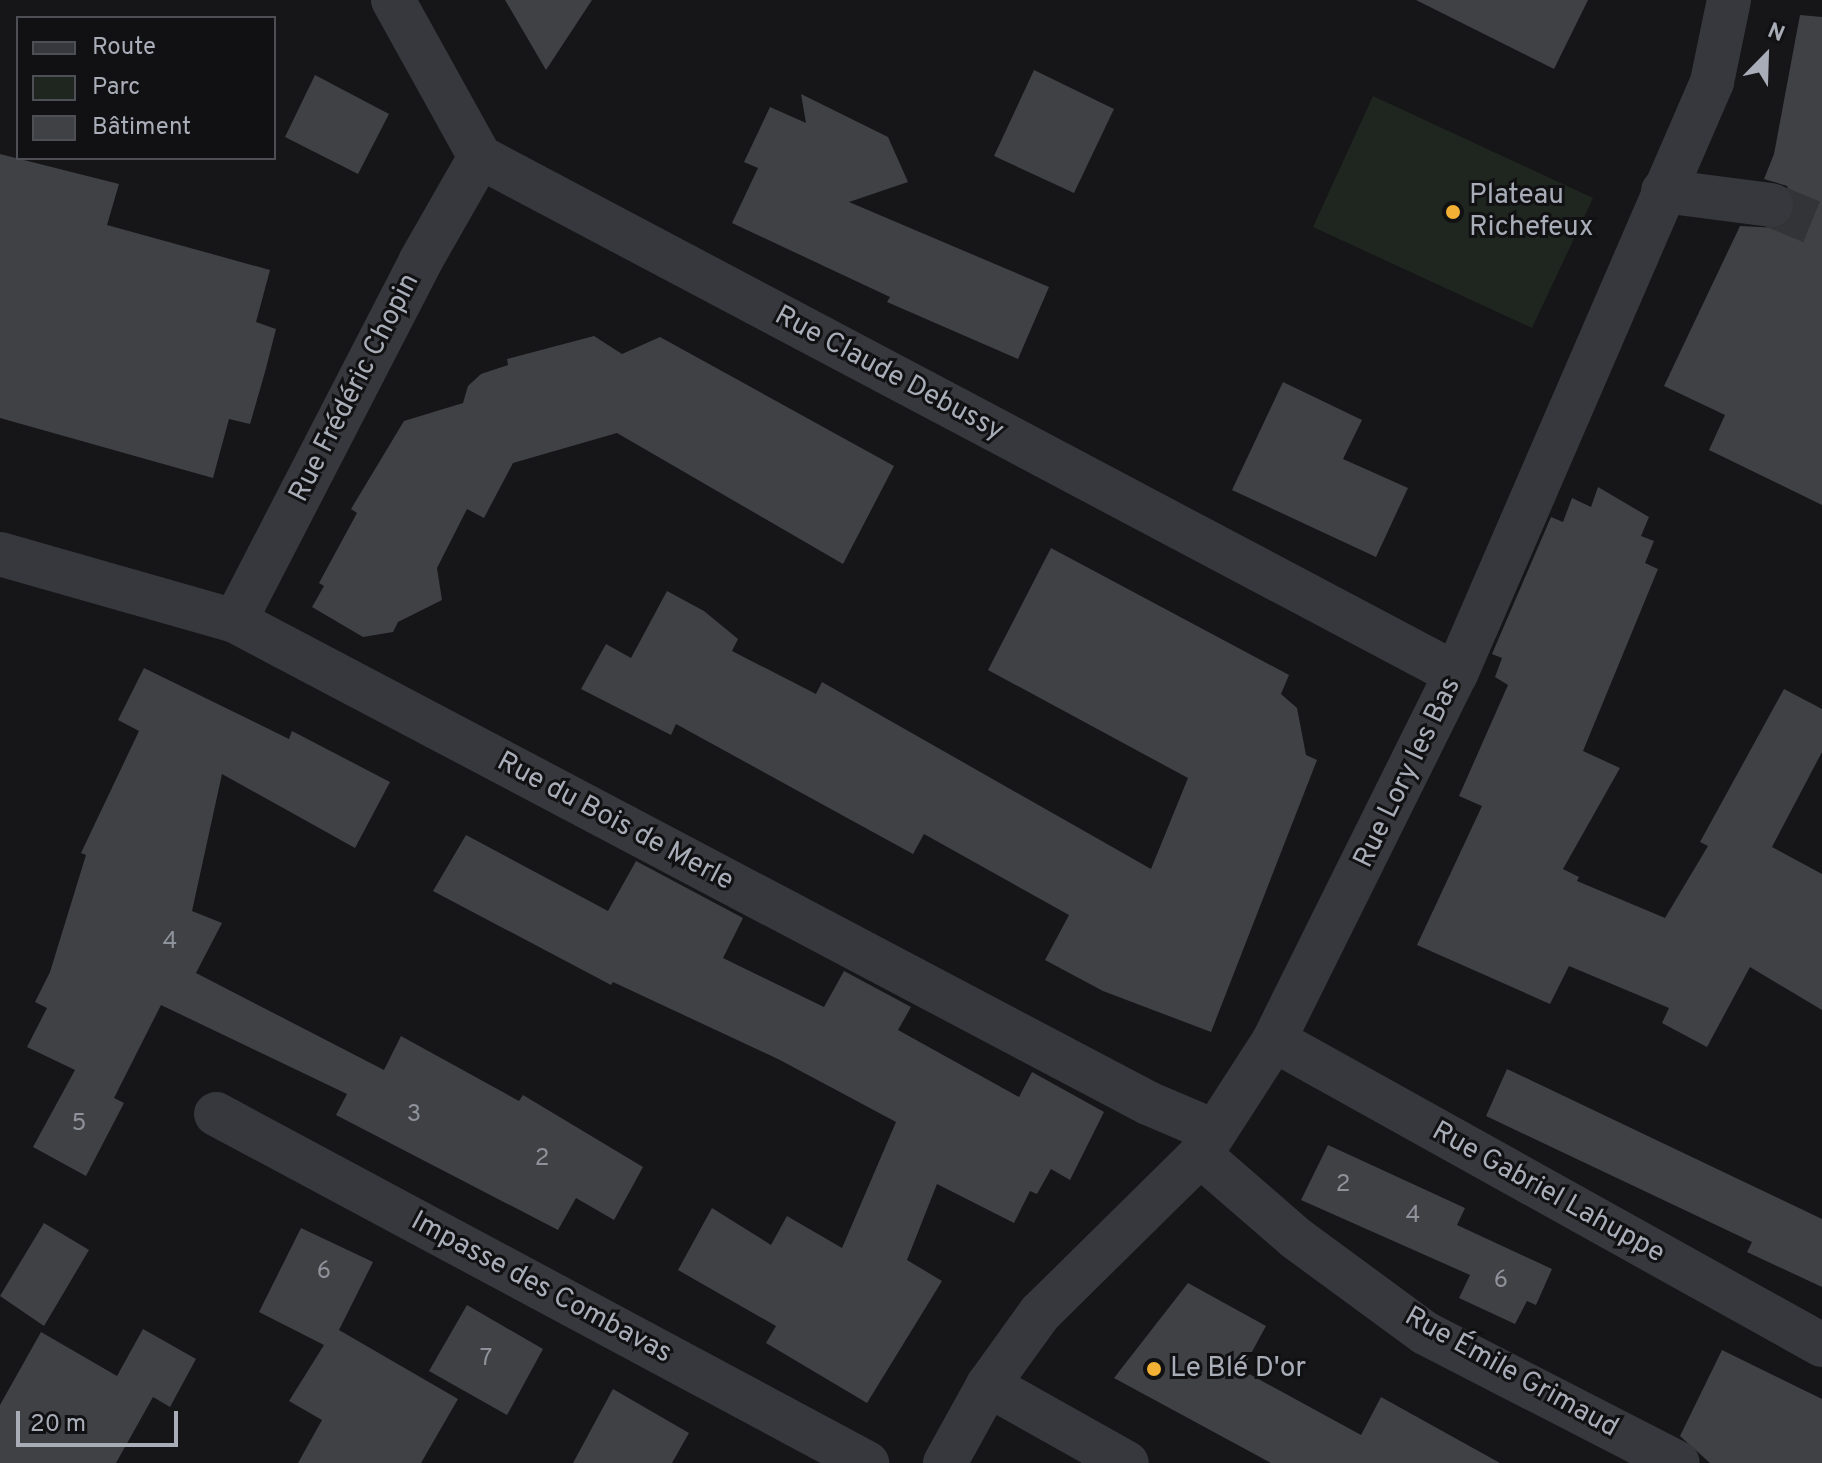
<!DOCTYPE html>
<html>
<head>
<meta charset="utf-8">
<style>
  body { margin:0 }
  #map { position:relative; width:1822px; height:1463px; overflow:hidden; background:#161618; font-family:Overpass,sans-serif }
  div>[style] { position:absolute }
  [style*='--x'] { left:calc(var(--x)*1px); top:calc(var(--y)*1px); width:calc(var(--w)*1px); rotate:calc(var(--a)*1deg) }
  .green>* { inset:0; background:#1e261f }
  .building>* { inset:0; background:#404145 }
  .street-tunnel>* { height:44px; margin-top:-22px; transform-origin:0; background:repeating-linear-gradient(90deg,#333438 0 44px,transparent 0 66px) }
  .street>* { height:44px; margin:-22px; padding:0 22px; transform-origin:22px; border-radius:22px; background:#37383d }
  .dots>* { width:22px; height:22px; translate:-50% -50%; box-sizing:border-box; border:4px solid #111113; border-radius:50% }
  span { translate:-50% -50%; white-space:nowrap; text-align:center; line-height:1.15; -webkit-text-stroke:6px #111113; paint-order:stroke }
  .number-label { font-size:24px; color:#8e929b }
  .number-label span { -webkit-text-stroke-width:0 }
  .poi-label { font-size:28px; color:#a8adb8 }
  .left { translate:0 -50%; text-align:left }
  .street-label { font-size:28px; color:#a8adb8 }
  .legend { position:absolute; left:16px; top:16px; width:260px; height:144px; box-sizing:border-box; background:#111113; border:2px solid #4d4f55; margin:0; padding:10px 14px; list-style:none; font-size:24px; color:#a8adb8 }
  .legend li { display:flex; align-items:center; gap:16px; height:40px }
  .legend b { width:40px; border:2px solid #4d4f55 }
  .north { position:absolute; left:1726px; top:16px; width:80px; height:80px; -webkit-text-stroke:6px #111113; paint-order:stroke; rotate:23deg; font-size:22px; font-weight:700; line-height:32px; text-align:center; color:#a8adb8 }
  .north::after { content:''; display:block; margin:auto; width:28px; height:36px; background:#a8adb8; clip-path:polygon(50% 0,100% 100%,50% 72%,0 100%) }
  .scale { position:absolute; left:16px; top:1411px; width:162px; height:36px; box-sizing:border-box; border:4px solid #a8adb8; border-top:0; padding-left:10px; font-size:24px; line-height:28px; white-space:nowrap; color:#a8adb8; -webkit-text-stroke:6px #111113; paint-order:stroke }
</style>
</head>
<body>
<div id="map">
  <div class="green">
    <i style="clip-path:polygon(1373px 96px,1593px 198px,1532px 328px,1313px 227px)"></i>
  </div>
  <div class="building">
    <i style="clip-path:polygon(505px 0,592px 0,546px 70px)"></i>
    <i style="clip-path:polygon(1416px 0,1588px 0,1554px 69px)"></i>
    <i style="clip-path:polygon(1800px 15px,1822px 17px,1822px 505px,1709px 450px,1725px 415px,1664px 386px,1740px 226px,1780px 228px,1796px 209px,1787px 186px,1764px 179px,1774px 154px)"></i>
    <i style="clip-path:polygon(1034px 70px,1114px 109px,1074px 193px,994px 156px)"></i>
    <i style="clip-path:polygon(315px 75px,389px 114px,358px 174px,285px 137px)"></i>
    <i style="clip-path:polygon(801px 94px,888px 137px,908px 182px,849px 202px,1049px 287px,1018px 359px,887px 302px,890px 297px,732px 223px,758px 168px,744px 162px,770px 107px,806px 123px)"></i>
    <i style="clip-path:polygon(0 154px,119px 184px,107px 225px,270px 270px,256px 322px,276px 329px,265px 372px,250px 424px,229px 419px,213px 478px,0 418px)"></i>
    <i style="clip-path:polygon(594px 336px,622px 354px,660px 337px,894px 466px,843px 564px,617px 433px,513px 463px,484px 518px,467px 509px,437px 568px,442px 600px,398px 622px,393px 632px,363px 637px,312px 607px,324px 586px,319px 583px,357px 513px,351px 509px,404px 421px,463px 403px,468px 386px,481px 374px,508px 365px,507px 359px)"></i>
    <i style="clip-path:polygon(1283px 382px,1362px 420px,1343px 459px,1408px 488px,1376px 557px,1232px 490px)"></i>
    <i style="clip-path:polygon(1598px 487px,1649px 517px,1641px 536px,1654px 541px,1645px 563px,1658px 569px,1583px 751px,1620px 768px,1563px 869px,1579px 877px,1577px 881px,1665px 918px,1708px 846px,1700px 842px,1784px 689px,1822px 709px,1822px 752px,1772px 847px,1822px 874px,1822px 1010px,1750px 967px,1707px 1047px,1662px 1023px,1669px 1008px,1569px 966px,1550px 1004px,1417px 945px,1482px 806px,1459px 796px,1508px 685px,1495px 677px,1502px 658px,1492px 654px,1551px 517px,1563px 522px,1572px 498px,1591px 507px)"></i>
    <i style="clip-path:polygon(1051px 548px,1289px 675px,1281px 694px,1297px 708px,1306px 755px,1317px 760px,1211px 1032px,1103px 991px,1045px 960px,1069px 915px,924px 834px,913px 854px,676px 724px,671px 735px,581px 689px,606px 644px,631px 658px,667px 591px,704px 611px,738px 639px,732px 651px,816px 694px,822px 682px,1151px 869px,1188px 778px,988px 670px)"></i>
    <i style="clip-path:polygon(144px 668px,289px 739px,292px 731px,390px 782px,355px 848px,222px 774px,192px 911px,222px 923px,196px 973px,384px 1070px,401px 1036px,519px 1101px,523px 1095px,643px 1167px,614px 1220px,576px 1198px,558px 1230px,336px 1115px,347px 1094px,161px 1005px,114px 1098px,124px 1103px,86px 1176px,33px 1147px,75px 1070px,27px 1047px,47px 1008px,35px 1002px,50px 972px,86px 855px,81px 853px,139px 731px,118px 720px)"></i>
    <i style="clip-path:polygon(466px 835px,608px 911px,636px 861px,743px 918px,723px 958px,824px 1007px,844px 971px,911px 1007px,898px 1030px,1019px 1097px,1032px 1072px,1104px 1112px,1070px 1180px,1051px 1169px,1037px 1194px,1030px 1191px,1014px 1223px,937px 1184px,907px 1260px,942px 1281px,867px 1403px,766px 1343px,776px 1326px,678px 1270px,712px 1208px,771px 1245px,787px 1216px,842px 1248px,896px 1122px,780px 1060px,613px 982px,611px 985px,433px 891px)"></i>
    <i style="clip-path:polygon(1507px 1069px,1822px 1219px,1822px 1287px,1747px 1252px,1752px 1242px,1486px 1116px)"></i>
    <i style="clip-path:polygon(1328px 1145px,1465px 1208px,1457px 1225px,1552px 1269px,1536px 1305px,1527px 1301px,1515px 1324px,1459px 1298px,1470px 1275px,1301px 1200px)"></i>
    <i style="clip-path:polygon(44px 1223px,89px 1250px,44px 1326px,0 1296px)"></i>
    <i style="clip-path:polygon(301px 1228px,373px 1262px,339px 1330px,458px 1399px,421px 1463px,298px 1463px,322px 1420px,289px 1401px,324px 1345px,259px 1312px)"></i>
    <i style="clip-path:polygon(1188px 1283px,1266px 1326px,1242px 1370px,1361px 1435px,1381px 1397px,1500px 1463px,1271px 1463px,1114px 1378px)"></i>
    <i style="clip-path:polygon(467px 1305px,543px 1349px,507px 1415px,429px 1371px)"></i>
    <i style="clip-path:polygon(143px 1329px,196px 1359px,170px 1407px,153px 1397px,116px 1463px,0 1463px,0 1405px,41px 1332px,117px 1376px)"></i>
    <i style="clip-path:polygon(1722px 1350px,1822px 1399px,1822px 1463px,1710px 1463px,1680px 1436px)"></i>
    <i style="clip-path:polygon(613px 1389px,689px 1433px,672px 1463px,573px 1463px)"></i>
  </div>
  <div class="street-tunnel">
    <i style="--x:1771;--y:205;--w:55;--a:22.4"></i>
  </div>
  <div class="street">
    <i style="--x:393;--y:0;--w:179;--a:61"></i>
    <i style="--x:480;--y:157;--w:1104;--a:27.91"></i>
    <i style="--x:1663;--y:191;--w:109;--a:7.4"></i>
    <i style="--x:0;--y:554;--w:244;--a:15.9"></i>
    <i style="--x:235;--y:621;--w:1032;--a:27.83"></i>
    <i style="--x:1148;--y:1103;--w:72;--a:23"></i>
    <i style="--x:235;--y:621;--w:404;--a:-62.7"></i>
    <i style="--x:420;--y:262;--w:121;--a:-60.3"></i>
    <i style="--x:1274;--y:1040;--w:627;--a:29.1"></i>
    <i style="--x:216;--y:1114;--w:739;--a:28.2"></i>
    <i style="--x:1200;--y:1155;--w:128;--a:40.9"></i>
    <i style="--x:1297;--y:1239;--w:159;--a:36.3"></i>
    <i style="--x:1425;--y:1333;--w:284;--a:27.2"></i>
    <i style="--x:988;--y:1385;--w:159;--a:29.3"></i>
    <i style="--x:945;--y:1463;--w:89;--a:-61.1"></i>
    <i style="--x:988;--y:1385;--w:89;--a:-54.2"></i>
    <i style="--x:1040;--y:1313;--w:225;--a:-44.6"></i>
    <i style="--x:1200;--y:1155;--w:137;--a:-57.2"></i>
    <i style="--x:1274;--y:1040;--w:409;--a:-63.6"></i>
    <i style="--x:1456;--y:674;--w:645;--a:-66.61"></i>
    <i style="--x:1712;--y:82;--w:84;--a:-78.3"></i>
  </div>
  <div class="dots">
    <i style="left:1453px;top:212px;background:#f2b134"></i>
    <i style="left:1154px;top:1369px;background:#f2b134"></i>
  </div>
  <div class="number-label">
    <span style="left:170px;top:943px">4</span>
    <span style="left:414px;top:1116px">3</span>
    <span style="left:79px;top:1125px">5</span>
    <span style="left:542px;top:1160px">2</span>
    <span style="left:1343px;top:1186px">2</span>
    <span style="left:1413px;top:1217px">4</span>
    <span style="left:324px;top:1273px">6</span>
    <span style="left:1501px;top:1282px">6</span>
    <span style="left:486px;top:1360px">7</span>
  </div>
  <div class="poi-label">
    <span class="left" style="left:1469px;top:212px">Plateau<br>Richefeux</span>
    <span class="left" style="left:1170px;top:1369px">Le Blé D'or</span>
  </div>
  <div class="street-label">
    <span style="left:889px;top:374px;rotate:28deg">Rue Claude Debussy</span>
    <span style="left:355px;top:388px;rotate:-63deg">Rue Frédéric Chopin</span>
    <span style="left:1408px;top:773px;rotate:-64deg">Rue Lory les Bas</span>
    <span style="left:615px;top:822px;rotate:28deg">Rue du Bois de Merle</span>
    <span style="left:1548px;top:1193px;rotate:29deg">Rue Gabriel Lahuppe</span>
    <span style="left:541px;top:1288px;rotate:28deg">Impasse des Combavas</span>
    <span style="left:1511px;top:1373px;rotate:29deg">Rue Émile Grimaud</span>
  </div>
  <ul class="legend">
  <li><b style="height:10px;background:#37383d"></b>Route</li>
  <li><b style="height:22px;background:#1e261f"></b>Parc</li>
  <li><b style="height:22px;background:#404145"></b>Bâtiment</li>
  </ul>
  <div class="north">N</div>
  <div class="scale">20 m</div>
</div>
</body>
</html>
